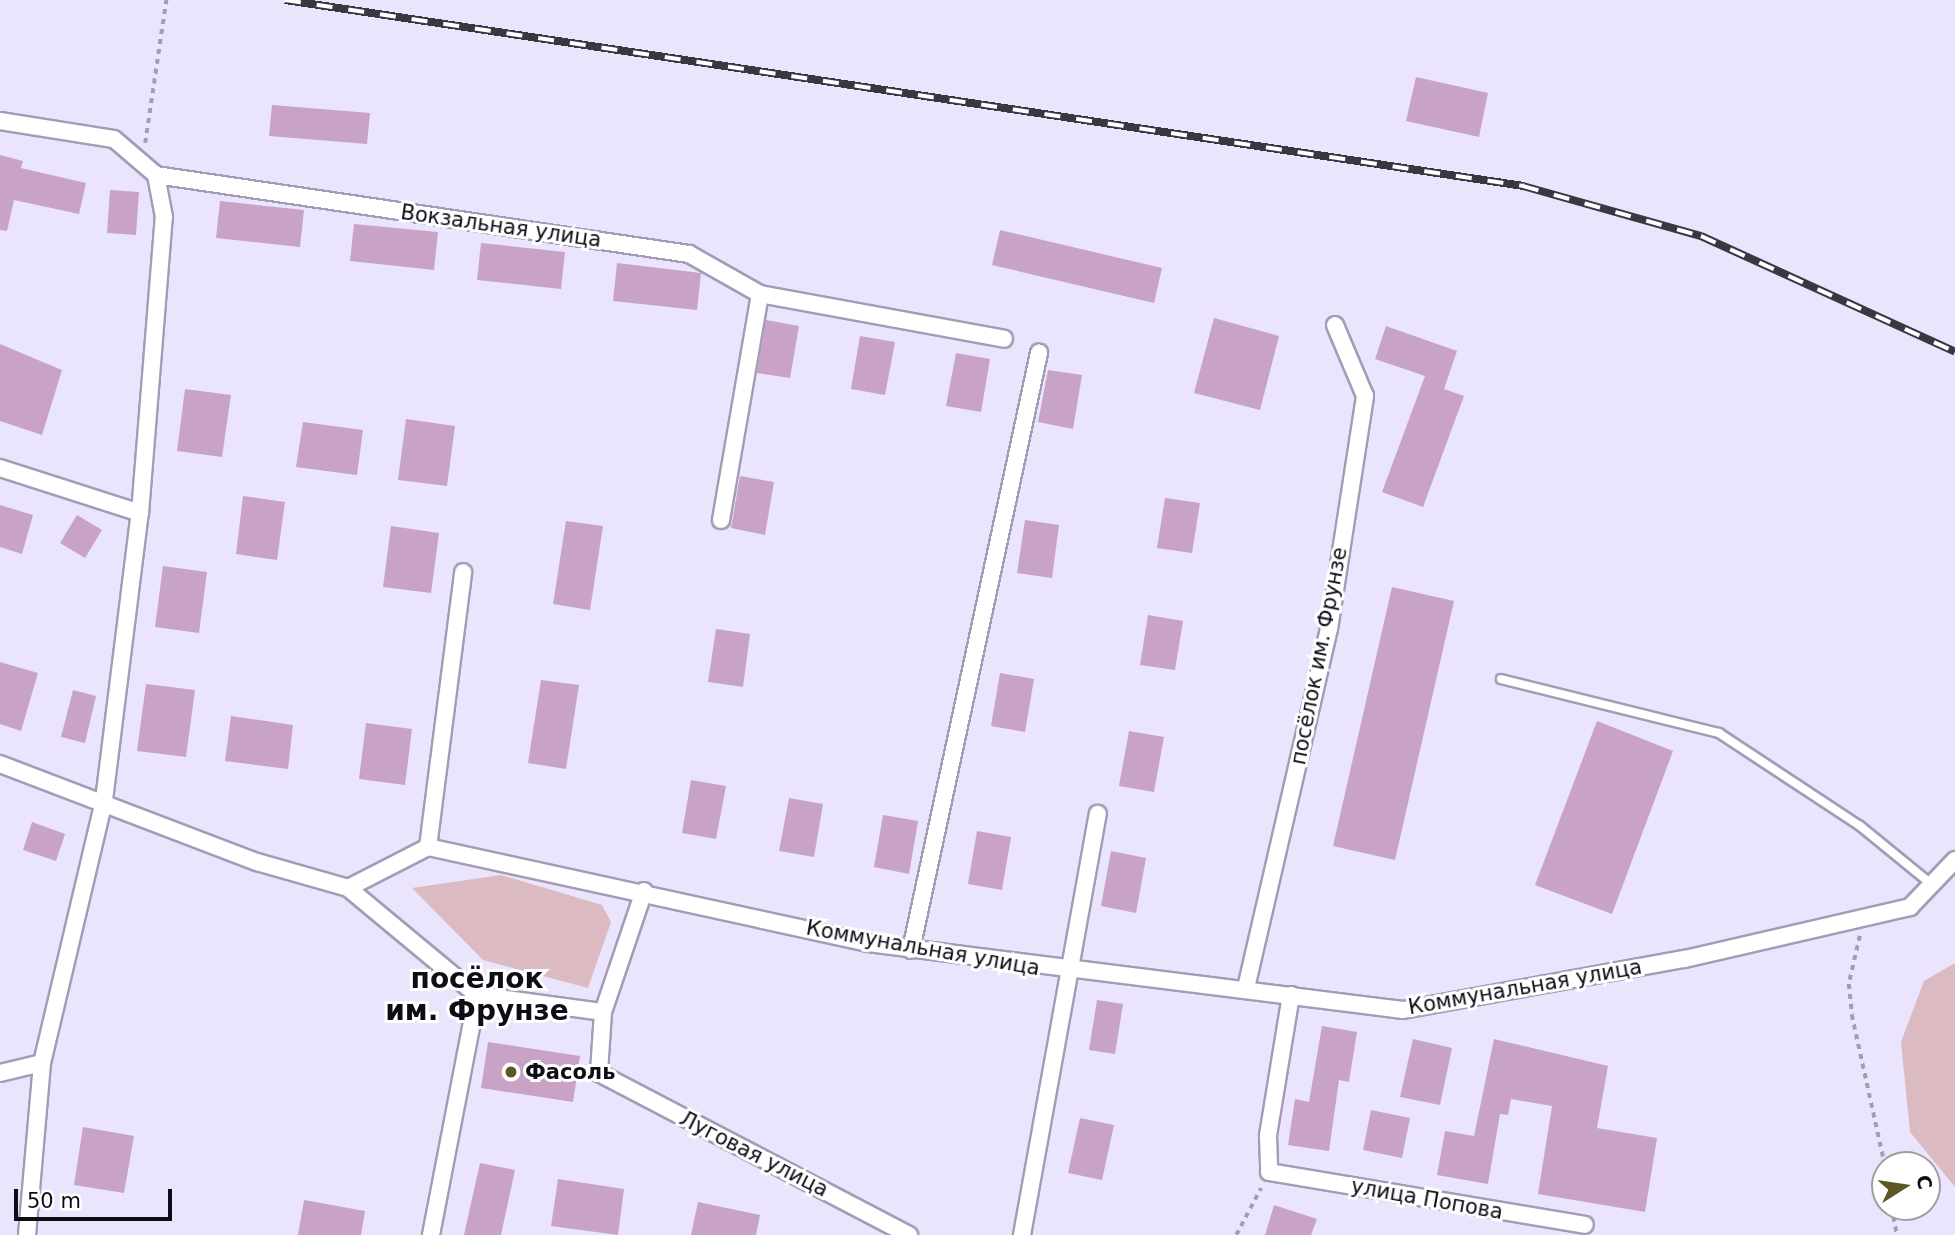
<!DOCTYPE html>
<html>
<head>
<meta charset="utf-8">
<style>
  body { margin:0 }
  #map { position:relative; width:1955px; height:1235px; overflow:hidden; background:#eae5fd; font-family:"DejaVu Sans",sans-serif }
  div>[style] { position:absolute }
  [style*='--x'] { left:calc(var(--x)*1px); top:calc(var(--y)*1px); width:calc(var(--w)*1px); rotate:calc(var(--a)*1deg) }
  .green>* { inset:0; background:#dbbac2 }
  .building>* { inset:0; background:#c8a3c5 }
  .path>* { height:3.5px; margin-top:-1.75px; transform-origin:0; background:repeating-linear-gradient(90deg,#a29eb1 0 5px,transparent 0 10px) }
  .roads { filter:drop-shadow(2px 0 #a29cb7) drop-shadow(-2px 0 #a29cb7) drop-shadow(0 2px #a29cb7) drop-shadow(0 -2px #a29cb7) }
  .lane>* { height:8px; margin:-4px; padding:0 4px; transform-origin:4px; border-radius:4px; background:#fff }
  .street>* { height:16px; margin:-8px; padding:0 8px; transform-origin:8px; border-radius:8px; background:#fff }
  .rail>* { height:8px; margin-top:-4px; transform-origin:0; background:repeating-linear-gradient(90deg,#fff 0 16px,#3a3743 0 32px); box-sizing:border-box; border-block:2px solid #3a3743 }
  .dots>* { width:19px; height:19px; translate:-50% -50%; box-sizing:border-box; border:4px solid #fff; border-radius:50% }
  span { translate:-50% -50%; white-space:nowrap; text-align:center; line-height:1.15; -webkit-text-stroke:6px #fff; paint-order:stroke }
  .street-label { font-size:21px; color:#0e0c15 }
  .poi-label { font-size:21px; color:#0e0c15; font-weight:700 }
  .left { translate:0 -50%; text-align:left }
  .district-label { font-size:28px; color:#0e0c15; font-weight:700 }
  .north { position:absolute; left:1871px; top:1151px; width:70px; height:70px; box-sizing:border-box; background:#fff; border:2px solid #9f9ea1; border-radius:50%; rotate:78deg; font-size:19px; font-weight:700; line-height:28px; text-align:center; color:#0e0c15 }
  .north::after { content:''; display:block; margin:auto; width:24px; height:32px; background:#5e5623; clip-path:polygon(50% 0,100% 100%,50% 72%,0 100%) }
  .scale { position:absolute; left:14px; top:1189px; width:158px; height:32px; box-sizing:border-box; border:4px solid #0e0c15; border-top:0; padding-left:9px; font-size:21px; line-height:24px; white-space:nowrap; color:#0e0c15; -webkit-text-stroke:5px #fff; paint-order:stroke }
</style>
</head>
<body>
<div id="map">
  <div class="green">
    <i style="clip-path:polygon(501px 875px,602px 905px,611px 922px,588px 988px,483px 960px,412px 888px)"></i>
    <i style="clip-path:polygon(1955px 963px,1955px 1187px,1910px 1132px,1901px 1042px,1924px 981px)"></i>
  </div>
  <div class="building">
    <i style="clip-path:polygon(1416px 77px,1488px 93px,1479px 137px,1406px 121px)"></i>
    <i style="clip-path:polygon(272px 105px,370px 113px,367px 144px,269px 136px)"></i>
    <i style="clip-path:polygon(0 155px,23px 161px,21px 168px,86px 183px,79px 214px,14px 200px,7px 231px,0 230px)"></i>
    <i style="clip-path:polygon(110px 190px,139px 192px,136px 235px,107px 233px)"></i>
    <i style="clip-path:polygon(220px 201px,304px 210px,300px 247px,216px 238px)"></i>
    <i style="clip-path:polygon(354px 224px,438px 232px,434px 270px,350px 261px)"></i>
    <i style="clip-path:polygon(1000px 230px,1162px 268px,1154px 303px,992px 265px)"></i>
    <i style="clip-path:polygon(481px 243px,565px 252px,561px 289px,477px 280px)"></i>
    <i style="clip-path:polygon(617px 263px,701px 273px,697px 310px,613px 301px)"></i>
    <i style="clip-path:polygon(1214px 318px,1279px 336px,1260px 410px,1194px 393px)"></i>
    <i style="clip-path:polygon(766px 320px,799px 326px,790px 378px,757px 373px)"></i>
    <i style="clip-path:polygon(1386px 326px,1457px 351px,1444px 389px,1464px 396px,1423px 507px,1382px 492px,1425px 376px,1375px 359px)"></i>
    <i style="clip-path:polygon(860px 336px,895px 342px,885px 395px,851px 389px)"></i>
    <i style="clip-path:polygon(0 344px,62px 370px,42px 435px,0 421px)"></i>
    <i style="clip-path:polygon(956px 353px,990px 359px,981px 412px,946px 406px)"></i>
    <i style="clip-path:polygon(1048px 370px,1082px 375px,1073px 429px,1038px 422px)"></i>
    <i style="clip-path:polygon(185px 389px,231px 395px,222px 457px,177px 451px)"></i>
    <i style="clip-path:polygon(406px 419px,455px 426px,447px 486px,398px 480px)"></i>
    <i style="clip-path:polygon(303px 422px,363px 430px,357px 475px,296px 467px)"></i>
    <i style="clip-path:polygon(740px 476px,774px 482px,765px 535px,731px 528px)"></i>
    <i style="clip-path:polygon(243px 496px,285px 502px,277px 560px,236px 554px)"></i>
    <i style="clip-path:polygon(1165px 498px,1200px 503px,1192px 553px,1157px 548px)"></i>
    <i style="clip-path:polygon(0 505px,33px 515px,22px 554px,0 547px)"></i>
    <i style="clip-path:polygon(77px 515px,102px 530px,85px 558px,60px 543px)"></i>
    <i style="clip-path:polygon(1025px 520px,1059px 525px,1052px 578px,1017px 573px)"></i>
    <i style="clip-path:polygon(566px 521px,603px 526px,590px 610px,553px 604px)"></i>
    <i style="clip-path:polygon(391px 526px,439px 533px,431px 593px,383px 587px)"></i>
    <i style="clip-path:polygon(163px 566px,207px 572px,199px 633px,155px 627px)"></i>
    <i style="clip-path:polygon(1392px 587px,1454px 601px,1395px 860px,1333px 846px)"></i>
    <i style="clip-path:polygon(1148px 615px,1183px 621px,1175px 670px,1140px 665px)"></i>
    <i style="clip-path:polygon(716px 629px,750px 634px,743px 687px,708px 682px)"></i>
    <i style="clip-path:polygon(0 662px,38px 673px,21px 731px,0 724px)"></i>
    <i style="clip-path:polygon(1000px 673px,1034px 679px,1025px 732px,991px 726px)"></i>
    <i style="clip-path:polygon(541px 680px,579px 685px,566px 769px,528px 763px)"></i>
    <i style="clip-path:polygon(146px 684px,195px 690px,186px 757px,137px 751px)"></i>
    <i style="clip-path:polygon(73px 690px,96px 696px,85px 743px,61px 737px)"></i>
    <i style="clip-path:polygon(231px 716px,293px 725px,288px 769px,225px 761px)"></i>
    <i style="clip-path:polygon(1597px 721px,1673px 751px,1612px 914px,1535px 885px)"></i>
    <i style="clip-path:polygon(366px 723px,412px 729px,405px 785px,359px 779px)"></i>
    <i style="clip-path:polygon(1129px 731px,1164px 737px,1154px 792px,1119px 786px)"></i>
    <i style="clip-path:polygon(691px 780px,726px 786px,716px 839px,682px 833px)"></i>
    <i style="clip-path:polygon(789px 798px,823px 804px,814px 857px,779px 851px)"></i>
    <i style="clip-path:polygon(883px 815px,918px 821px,909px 874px,874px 867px)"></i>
    <i style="clip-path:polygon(32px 822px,65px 834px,56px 861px,23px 850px)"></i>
    <i style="clip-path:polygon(977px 831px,1011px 837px,1002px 890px,968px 884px)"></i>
    <i style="clip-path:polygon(1111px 851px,1146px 858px,1136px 913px,1101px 906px)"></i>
    <i style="clip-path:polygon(1097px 1000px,1123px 1004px,1115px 1054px,1089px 1050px)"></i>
    <i style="clip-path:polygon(1322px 1026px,1357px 1032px,1349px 1082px,1339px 1080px,1329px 1151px,1288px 1145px,1295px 1099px,1309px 1102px)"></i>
    <i style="clip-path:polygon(1413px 1039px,1452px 1048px,1440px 1105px,1400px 1097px)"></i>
    <i style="clip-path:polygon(1494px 1039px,1608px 1066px,1597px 1128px,1657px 1138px,1645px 1212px,1538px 1194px,1552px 1106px,1511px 1099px,1508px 1115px,1500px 1114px,1488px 1184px,1437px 1175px,1445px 1131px,1474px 1136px)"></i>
    <i style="clip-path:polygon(488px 1042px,580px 1056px,573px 1102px,481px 1088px)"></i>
    <i style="clip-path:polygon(1371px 1110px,1410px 1118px,1402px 1158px,1363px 1150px)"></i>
    <i style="clip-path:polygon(1080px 1118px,1114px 1125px,1102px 1180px,1068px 1173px)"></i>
    <i style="clip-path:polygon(83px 1127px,134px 1136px,124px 1193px,74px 1185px)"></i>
    <i style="clip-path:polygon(480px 1163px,515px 1170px,501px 1235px,464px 1235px)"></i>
    <i style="clip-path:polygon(558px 1179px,624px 1189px,618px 1235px,551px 1226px)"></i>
    <i style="clip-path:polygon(304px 1200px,365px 1211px,361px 1235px,298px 1235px)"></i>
    <i style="clip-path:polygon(698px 1202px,760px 1215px,756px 1235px,691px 1235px)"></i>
    <i style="clip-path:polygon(1274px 1205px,1317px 1219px,1311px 1235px,1265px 1235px)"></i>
  </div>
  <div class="path">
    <i style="--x:145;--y:143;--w:145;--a:-81.6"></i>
    <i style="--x:1860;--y:936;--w:49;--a:102.9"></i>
    <i style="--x:1849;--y:984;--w:31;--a:84"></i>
    <i style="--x:1852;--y:1015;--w:154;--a:77.6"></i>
    <i style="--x:1892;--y:1207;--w:28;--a:80"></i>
    <i style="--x:1236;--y:1235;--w:53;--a:-62"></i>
  </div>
  <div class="roads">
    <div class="lane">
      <i style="--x:1501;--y:679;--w:225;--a:13.9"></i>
      <i style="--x:1719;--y:733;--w:169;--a:33.4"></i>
      <i style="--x:1860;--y:826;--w:92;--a:39.2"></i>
    </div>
    <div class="street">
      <i style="--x:0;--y:121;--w:115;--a:9"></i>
      <i style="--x:114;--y:139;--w:55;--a:40.6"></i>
      <i style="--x:156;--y:175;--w:539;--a:8.43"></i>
      <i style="--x:689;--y:254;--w:81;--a:29.4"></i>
      <i style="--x:760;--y:294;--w:248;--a:10.4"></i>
      <i style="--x:0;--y:468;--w:147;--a:17.8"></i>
      <i style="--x:721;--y:520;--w:229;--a:-80.2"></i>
      <i style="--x:0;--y:764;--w:275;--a:20.9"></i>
      <i style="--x:257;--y:862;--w:95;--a:15.9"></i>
      <i style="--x:348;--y:888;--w:90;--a:-27.1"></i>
      <i style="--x:428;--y:847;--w:450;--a:12.3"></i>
      <i style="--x:868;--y:943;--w:539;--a:7.14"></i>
      <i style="--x:1403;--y:1010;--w:287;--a:-10.3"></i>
      <i style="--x:1685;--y:959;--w:231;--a:-13"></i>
      <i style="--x:1910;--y:907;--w:65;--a:-46.2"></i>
      <i style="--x:428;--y:847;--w:277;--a:-82.7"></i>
      <i style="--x:348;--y:888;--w:168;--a:39.7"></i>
      <i style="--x:477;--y:995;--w:127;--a:7.7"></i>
      <i style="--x:644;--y:891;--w:128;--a:108.7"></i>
      <i style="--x:603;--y:1012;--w:61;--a:93.8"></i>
      <i style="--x:599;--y:1073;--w:350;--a:27.6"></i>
      <i style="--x:911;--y:950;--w:611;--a:-77.9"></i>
      <i style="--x:1246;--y:988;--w:368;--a:-77"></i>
      <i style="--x:1329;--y:629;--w:236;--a:-81.2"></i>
      <i style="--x:1365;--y:396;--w:77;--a:-112.9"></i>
      <i style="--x:1291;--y:995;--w:143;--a:99.3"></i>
      <i style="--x:1268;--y:1136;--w:36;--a:88"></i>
      <i style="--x:1269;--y:1172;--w:320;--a:9.5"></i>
      <i style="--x:0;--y:1073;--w:43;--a:-13.4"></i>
      <i style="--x:27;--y:1235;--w:173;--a:-85"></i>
      <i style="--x:42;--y:1063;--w:270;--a:-76.7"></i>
      <i style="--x:104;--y:800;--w:289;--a:-82.9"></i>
      <i style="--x:140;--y:513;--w:297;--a:-85.4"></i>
      <i style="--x:164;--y:217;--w:43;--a:-100.8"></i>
      <i style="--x:431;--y:1235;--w:244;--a:-79.1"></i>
      <i style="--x:1022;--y:1235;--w:428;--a:-79.8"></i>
    </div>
  </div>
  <div class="rail">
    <i style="--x:285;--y:0;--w:1252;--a:8.54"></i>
    <i style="--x:1523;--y:186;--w:185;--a:15.7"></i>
    <i style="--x:1701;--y:236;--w:279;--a:24.5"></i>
  </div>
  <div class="dots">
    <i style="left:511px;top:1072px;background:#5e5623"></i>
  </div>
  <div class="street-label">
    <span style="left:501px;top:226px;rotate:8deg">Вокзальная улица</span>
    <span style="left:1319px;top:656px;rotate:-79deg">посёлок им. Фрунзе</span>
    <span style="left:923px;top:948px;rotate:10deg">Коммунальная улица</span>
    <span style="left:1525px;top:987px;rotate:-10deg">Коммунальная улица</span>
    <span style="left:754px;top:1154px;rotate:27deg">Луговая улица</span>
    <span style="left:1427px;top:1199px;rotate:10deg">улица Попова</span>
  </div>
  <div class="poi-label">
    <span class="left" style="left:525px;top:1072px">Фасоль</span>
  </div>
  <div class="district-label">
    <span style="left:477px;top:995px">посёлок<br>им. Фрунзе</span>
  </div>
  <div class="north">С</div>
  <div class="scale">50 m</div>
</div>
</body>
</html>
